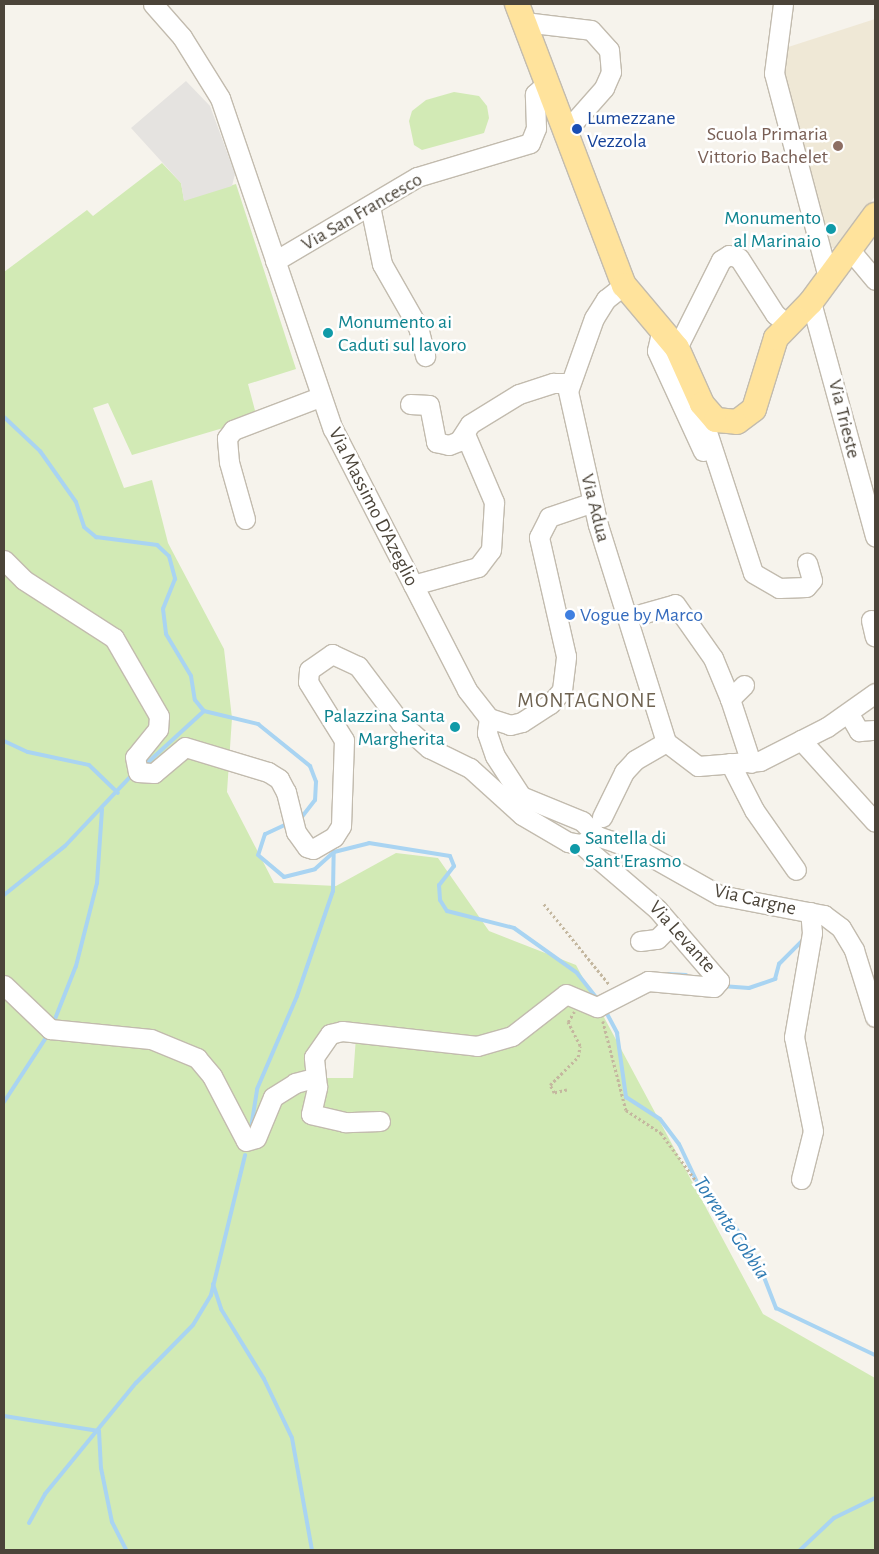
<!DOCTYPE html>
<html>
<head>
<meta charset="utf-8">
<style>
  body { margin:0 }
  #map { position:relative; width:879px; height:1554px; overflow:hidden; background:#f6f3ec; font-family:"Alegreya Sans",sans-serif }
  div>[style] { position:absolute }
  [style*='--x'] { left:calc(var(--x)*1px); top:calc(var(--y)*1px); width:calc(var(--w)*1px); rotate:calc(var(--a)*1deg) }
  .education>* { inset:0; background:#efe8d6 }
  .green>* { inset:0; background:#d2eab5 }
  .parking>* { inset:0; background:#e5e3e0 }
  .stream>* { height:4px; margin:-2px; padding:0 2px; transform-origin:2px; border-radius:2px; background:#a9d4f2 }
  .path>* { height:2.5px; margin-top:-1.25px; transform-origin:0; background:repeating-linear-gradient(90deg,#c4b79f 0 2.5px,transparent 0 5px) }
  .roads { filter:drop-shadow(1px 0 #c2bbae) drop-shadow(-1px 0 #c2bbae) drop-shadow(0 1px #c2bbae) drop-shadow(0 -1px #c2bbae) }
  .minor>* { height:19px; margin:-9.5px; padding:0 9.5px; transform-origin:9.5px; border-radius:9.5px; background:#fff }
  .major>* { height:24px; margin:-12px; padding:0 12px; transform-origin:12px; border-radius:12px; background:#ffe39c }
  .dots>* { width:14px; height:14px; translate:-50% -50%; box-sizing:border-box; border:2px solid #fff; border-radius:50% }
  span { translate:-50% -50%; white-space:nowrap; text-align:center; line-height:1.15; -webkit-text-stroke:5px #fff; paint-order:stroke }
  .transit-label { font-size:20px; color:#164399 }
  .left { translate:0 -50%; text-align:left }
  .education-label { font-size:20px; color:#785e54 }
  .right { translate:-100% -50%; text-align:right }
  .street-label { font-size:20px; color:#4b4439 }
  .culture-label { font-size:20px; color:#0d838f }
  .shop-label { font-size:20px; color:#366cbe }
  .neighbourhood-label { font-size:21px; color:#6e6250; letter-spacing:1px }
  .water-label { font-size:21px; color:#2e7ab2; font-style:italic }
  .frame { position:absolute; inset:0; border:5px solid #4b4439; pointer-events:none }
</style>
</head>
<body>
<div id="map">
  <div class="education">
    <i style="clip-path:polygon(875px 19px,875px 196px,840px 249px,827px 247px,779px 50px)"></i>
  </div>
  <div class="green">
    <i style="clip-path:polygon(454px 92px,479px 96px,487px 106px,489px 118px,484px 133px,422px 150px,414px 145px,409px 121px,412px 111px,426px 100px)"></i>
    <i style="clip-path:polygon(evenodd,162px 163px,181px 183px,184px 200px,236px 184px,296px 369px,248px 384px,257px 418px,132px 455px,108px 403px,93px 408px,124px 488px,152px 480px,168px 543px,224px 649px,232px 718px,227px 792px,274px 883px,336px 886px,396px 853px,438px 858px,489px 931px,576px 965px,763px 1314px,875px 1378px,875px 1550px,4px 1550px,4px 272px,87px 210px,93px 216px,162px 163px,356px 1037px,353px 1078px,322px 1078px,322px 1044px,356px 1037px)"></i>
  </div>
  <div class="parking">
    <i style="clip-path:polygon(186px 81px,210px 106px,235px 174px,232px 186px,184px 201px,181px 183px,131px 128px)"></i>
  </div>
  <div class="stream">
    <i style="--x:4;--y:417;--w:50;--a:43.4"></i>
    <i style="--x:40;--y:451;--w:62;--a:54.8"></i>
    <i style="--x:76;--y:502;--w:26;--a:72"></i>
    <i style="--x:84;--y:527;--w:16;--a:40"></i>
    <i style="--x:96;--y:537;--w:62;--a:7.5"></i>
    <i style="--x:157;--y:545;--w:16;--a:43"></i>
    <i style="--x:169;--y:556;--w:24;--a:75"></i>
    <i style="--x:175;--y:579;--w:32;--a:112"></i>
    <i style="--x:163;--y:609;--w:25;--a:83"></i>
    <i style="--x:166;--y:634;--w:49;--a:59.2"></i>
    <i style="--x:191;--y:676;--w:24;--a:81"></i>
    <i style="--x:195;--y:700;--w:14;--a:51"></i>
    <i style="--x:204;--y:711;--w:56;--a:13.5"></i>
    <i style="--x:258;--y:724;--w:67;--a:38.9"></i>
    <i style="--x:310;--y:766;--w:17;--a:69"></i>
    <i style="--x:316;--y:782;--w:18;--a:93"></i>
    <i style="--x:315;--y:800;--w:24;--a:128"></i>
    <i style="--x:4;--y:741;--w:26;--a:25"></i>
    <i style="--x:28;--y:752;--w:62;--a:12"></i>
    <i style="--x:89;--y:765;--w:40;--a:44"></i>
    <i style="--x:145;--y:765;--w:80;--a:-42.5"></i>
    <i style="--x:289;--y:823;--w:26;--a:155"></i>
    <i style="--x:265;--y:834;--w:22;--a:108"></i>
    <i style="--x:258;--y:855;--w:34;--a:40"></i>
    <i style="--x:284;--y:877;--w:32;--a:-14"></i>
    <i style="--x:315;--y:869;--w:25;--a:-42"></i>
    <i style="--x:334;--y:852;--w:36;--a:-14"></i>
    <i style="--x:369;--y:843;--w:82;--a:9.1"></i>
    <i style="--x:450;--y:856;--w:11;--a:68"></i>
    <i style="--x:454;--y:866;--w:24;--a:128"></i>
    <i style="--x:439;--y:885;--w:15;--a:86"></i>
    <i style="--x:440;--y:900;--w:13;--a:58"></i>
    <i style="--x:447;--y:911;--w:69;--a:14.2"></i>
    <i style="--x:514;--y:928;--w:77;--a:35.5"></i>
    <i style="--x:577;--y:973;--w:34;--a:52"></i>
    <i style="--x:4;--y:895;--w:78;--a:-38.8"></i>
    <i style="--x:65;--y:846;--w:96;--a:-46.7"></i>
    <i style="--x:668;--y:974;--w:18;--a:3"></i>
    <i style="--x:722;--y:986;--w:27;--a:4"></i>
    <i style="--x:749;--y:988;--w:28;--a:-19"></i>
    <i style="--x:775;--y:979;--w:16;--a:-75"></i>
    <i style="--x:779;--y:964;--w:34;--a:-45"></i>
    <i style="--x:605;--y:1010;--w:26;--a:62"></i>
    <i style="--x:617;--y:1033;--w:65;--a:82"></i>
    <i style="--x:626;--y:1097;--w:40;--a:32.9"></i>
    <i style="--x:660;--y:1119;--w:31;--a:53"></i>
    <i style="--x:679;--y:1144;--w:44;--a:64.6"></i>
    <i style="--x:698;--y:1184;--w:27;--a:42"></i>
    <i style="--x:718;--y:1202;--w:69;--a:55.6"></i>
    <i style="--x:757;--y:1259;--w:53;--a:68.8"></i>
    <i style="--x:776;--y:1308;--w:110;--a:25.4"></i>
    <i style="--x:53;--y:1024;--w:62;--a:-68.4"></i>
    <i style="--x:76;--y:966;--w:86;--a:-75.8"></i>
    <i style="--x:97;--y:883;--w:74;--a:-86.1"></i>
    <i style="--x:4;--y:1102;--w:82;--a:-56.9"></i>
    <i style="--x:251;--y:1128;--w:39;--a:-81"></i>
    <i style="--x:257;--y:1089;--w:101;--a:-66.7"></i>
    <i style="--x:297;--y:996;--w:111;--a:-71.1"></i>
    <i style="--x:333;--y:891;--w:39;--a:-89"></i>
    <i style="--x:213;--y:1284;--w:26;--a:72"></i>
    <i style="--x:221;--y:1309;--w:82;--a:58.4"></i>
    <i style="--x:264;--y:1379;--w:65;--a:64.6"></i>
    <i style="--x:292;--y:1438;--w:114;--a:79.9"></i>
    <i style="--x:4;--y:1416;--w:96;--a:9"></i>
    <i style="--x:99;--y:1431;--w:37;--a:87"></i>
    <i style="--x:101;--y:1468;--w:55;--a:78.5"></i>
    <i style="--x:112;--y:1522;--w:31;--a:63"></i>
    <i style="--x:29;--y:1523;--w:33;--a:-61"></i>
    <i style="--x:45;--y:1494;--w:144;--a:-50.7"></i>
    <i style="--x:136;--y:1383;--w:81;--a:-45.5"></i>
    <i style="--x:193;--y:1325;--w:35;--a:-59"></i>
    <i style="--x:211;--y:1295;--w:144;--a:-76.3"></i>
    <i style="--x:800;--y:1550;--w:47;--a:-43.3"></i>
    <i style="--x:834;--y:1518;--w:46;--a:-26"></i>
  </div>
  <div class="path">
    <i style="--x:544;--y:904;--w:103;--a:50.9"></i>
    <i style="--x:603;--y:1021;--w:92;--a:75.5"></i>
    <i style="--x:626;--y:1110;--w:42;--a:33.3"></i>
    <i style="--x:661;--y:1133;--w:61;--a:53.7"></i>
    <i style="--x:567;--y:1090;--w:13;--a:167"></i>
    <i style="--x:554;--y:1093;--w:9;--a:-117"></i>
    <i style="--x:550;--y:1085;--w:40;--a:-45"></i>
    <i style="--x:578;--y:1057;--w:11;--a:-80"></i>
    <i style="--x:580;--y:1046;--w:27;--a:-117"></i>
    <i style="--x:568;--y:1022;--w:12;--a:-59"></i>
  </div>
  <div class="roads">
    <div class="minor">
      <i style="--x:153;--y:4;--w:44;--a:48.7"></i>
      <i style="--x:182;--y:37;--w:72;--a:58.1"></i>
      <i style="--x:220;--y:98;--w:350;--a:71.2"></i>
      <i style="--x:333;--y:429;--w:293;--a:62.8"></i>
      <i style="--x:467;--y:690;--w:36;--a:52"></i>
      <i style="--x:489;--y:718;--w:22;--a:18"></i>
      <i style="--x:510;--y:725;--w:12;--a:-14"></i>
      <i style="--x:522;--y:722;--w:33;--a:-33"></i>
      <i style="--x:550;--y:704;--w:18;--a:-49"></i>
      <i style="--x:562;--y:690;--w:34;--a:-83"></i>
      <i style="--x:566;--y:656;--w:122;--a:-102.8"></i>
      <i style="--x:539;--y:537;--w:22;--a:-63"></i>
      <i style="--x:549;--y:517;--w:46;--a:-18.8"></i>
      <i style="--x:783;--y:4;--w:70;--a:97.4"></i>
      <i style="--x:774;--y:73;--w:211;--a:75.2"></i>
      <i style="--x:524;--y:22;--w:67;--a:6.8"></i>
      <i style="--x:591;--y:30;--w:27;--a:48"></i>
      <i style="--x:609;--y:50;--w:22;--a:85"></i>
      <i style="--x:611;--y:72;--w:17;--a:114"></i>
      <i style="--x:604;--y:88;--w:57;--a:131.5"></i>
      <i style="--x:370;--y:206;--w:59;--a:78.3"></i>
      <i style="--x:382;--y:264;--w:73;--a:60.3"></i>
      <i style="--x:418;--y:327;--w:30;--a:76"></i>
      <i style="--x:850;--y:250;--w:39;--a:50"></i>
      <i style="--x:275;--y:261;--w:165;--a:-30.6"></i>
      <i style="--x:417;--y:177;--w:118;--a:-16.7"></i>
      <i style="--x:530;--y:143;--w:16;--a:-68"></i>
      <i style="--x:536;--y:128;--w:34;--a:-92"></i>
      <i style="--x:535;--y:94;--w:16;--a:-43"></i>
      <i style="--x:624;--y:285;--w:23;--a:142"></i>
      <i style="--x:606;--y:299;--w:22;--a:122"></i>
      <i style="--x:594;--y:318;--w:77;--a:109.6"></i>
      <i style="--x:568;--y:391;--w:137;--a:77.4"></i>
      <i style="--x:598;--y:525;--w:227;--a:72.6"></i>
      <i style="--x:811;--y:302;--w:243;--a:74.7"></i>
      <i style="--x:661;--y:333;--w:18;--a:103"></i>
      <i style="--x:657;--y:351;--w:110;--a:65.3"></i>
      <i style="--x:677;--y:348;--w:98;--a:-63.4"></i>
      <i style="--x:721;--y:260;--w:9;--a:-32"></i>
      <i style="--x:729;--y:255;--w:10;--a:17"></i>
      <i style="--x:739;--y:258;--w:67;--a:57.3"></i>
      <i style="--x:775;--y:314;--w:16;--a:40"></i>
      <i style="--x:410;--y:404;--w:19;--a:3"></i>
      <i style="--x:429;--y:405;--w:38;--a:79"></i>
      <i style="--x:436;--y:442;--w:13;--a:13"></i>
      <i style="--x:449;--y:445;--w:11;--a:-22"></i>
      <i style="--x:459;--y:441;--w:20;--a:-57"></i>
      <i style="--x:470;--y:424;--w:57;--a:-31.5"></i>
      <i style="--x:519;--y:394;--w:36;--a:-18"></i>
      <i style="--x:553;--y:383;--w:17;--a:0"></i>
      <i style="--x:702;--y:404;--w:25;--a:81"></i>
      <i style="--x:706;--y:429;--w:151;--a:71.9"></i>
      <i style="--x:753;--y:573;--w:30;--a:30"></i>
      <i style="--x:779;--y:588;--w:27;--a:-2"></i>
      <i style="--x:806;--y:587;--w:9;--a:-49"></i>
      <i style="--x:812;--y:580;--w:18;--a:-106"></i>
      <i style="--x:245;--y:519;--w:59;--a:-105.7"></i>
      <i style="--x:229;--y:462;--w:24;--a:-95"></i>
      <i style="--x:227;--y:438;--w:10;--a:-53"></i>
      <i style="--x:233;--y:430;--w:93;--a:-20.8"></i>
      <i style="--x:4;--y:560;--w:28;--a:45"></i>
      <i style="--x:24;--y:580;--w:107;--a:32.8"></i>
      <i style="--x:114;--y:638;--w:90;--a:60"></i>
      <i style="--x:159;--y:716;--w:13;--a:94"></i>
      <i style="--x:158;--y:729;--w:36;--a:129"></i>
      <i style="--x:135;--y:757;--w:15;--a:79"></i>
      <i style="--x:138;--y:772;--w:16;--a:4"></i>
      <i style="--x:154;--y:773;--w:40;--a:-40"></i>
      <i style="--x:185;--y:747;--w:87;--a:16.8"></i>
      <i style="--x:268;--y:772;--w:13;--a:32"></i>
      <i style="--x:279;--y:779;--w:15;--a:62"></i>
      <i style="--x:286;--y:792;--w:41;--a:76"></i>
      <i style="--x:296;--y:832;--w:19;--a:54"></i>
      <i style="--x:307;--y:847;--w:6;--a:18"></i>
      <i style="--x:313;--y:849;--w:24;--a:-30"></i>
      <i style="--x:334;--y:837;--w:13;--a:-58"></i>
      <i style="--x:341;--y:826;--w:86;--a:-88"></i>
      <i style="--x:344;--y:740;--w:68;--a:-121.8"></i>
      <i style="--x:308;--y:682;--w:12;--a:-85"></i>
      <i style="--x:309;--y:670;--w:28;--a:-35"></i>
      <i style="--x:332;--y:654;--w:29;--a:25"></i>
      <i style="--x:358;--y:666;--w:71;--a:53"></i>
      <i style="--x:401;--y:723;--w:38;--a:42"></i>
      <i style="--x:429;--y:748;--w:46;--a:26"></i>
      <i style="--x:470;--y:768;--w:70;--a:42.1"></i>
      <i style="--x:522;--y:815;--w:53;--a:30.4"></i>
      <i style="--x:568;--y:842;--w:13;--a:9"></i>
      <i style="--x:581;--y:844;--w:18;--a:-27"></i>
      <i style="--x:413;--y:585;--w:67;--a:-15.5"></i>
      <i style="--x:478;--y:567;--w:21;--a:-53"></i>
      <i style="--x:491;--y:550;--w:48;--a:-86.4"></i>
      <i style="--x:494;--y:502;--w:74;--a:-113.1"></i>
      <i style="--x:641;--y:614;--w:35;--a:-16"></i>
      <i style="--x:675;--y:604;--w:66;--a:54.9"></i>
      <i style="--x:713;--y:658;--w:44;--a:67.5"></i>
      <i style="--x:871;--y:620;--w:17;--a:77"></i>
      <i style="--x:744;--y:685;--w:20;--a:135"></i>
      <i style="--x:730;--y:699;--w:67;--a:71.8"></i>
      <i style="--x:849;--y:714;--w:20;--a:60"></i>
      <i style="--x:859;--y:731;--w:16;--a:-4"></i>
      <i style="--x:489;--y:718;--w:15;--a:98"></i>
      <i style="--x:487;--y:733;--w:24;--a:71"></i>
      <i style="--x:495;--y:756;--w:48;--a:57"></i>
      <i style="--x:521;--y:796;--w:66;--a:22.3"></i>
      <i style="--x:582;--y:821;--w:21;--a:45"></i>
      <i style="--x:801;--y:740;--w:110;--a:47.9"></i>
      <i style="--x:730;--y:763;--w:53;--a:62.9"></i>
      <i style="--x:754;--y:810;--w:73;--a:55"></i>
      <i style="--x:602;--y:817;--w:50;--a:-63.9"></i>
      <i style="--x:624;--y:772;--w:16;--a:-47"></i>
      <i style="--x:635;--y:760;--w:36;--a:-30"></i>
      <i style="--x:666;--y:742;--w:40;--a:37"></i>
      <i style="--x:698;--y:766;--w:62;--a:-4.6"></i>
      <i style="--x:760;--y:761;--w:75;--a:-26.9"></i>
      <i style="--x:827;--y:727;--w:59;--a:-35.3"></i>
      <i style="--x:597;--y:836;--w:46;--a:18.8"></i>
      <i style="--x:641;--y:851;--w:90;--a:29.4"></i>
      <i style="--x:719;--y:895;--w:107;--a:10.8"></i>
      <i style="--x:824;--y:915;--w:21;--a:37"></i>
      <i style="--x:841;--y:928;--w:26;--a:59"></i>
      <i style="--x:854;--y:950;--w:70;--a:72.6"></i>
      <i style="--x:640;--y:941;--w:17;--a:-7"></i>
      <i style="--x:657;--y:939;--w:17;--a:-45"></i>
      <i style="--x:4;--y:985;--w:64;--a:43.7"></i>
      <i style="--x:50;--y:1029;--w:101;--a:5.7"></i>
      <i style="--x:151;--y:1039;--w:50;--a:22.4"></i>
      <i style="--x:197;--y:1058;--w:23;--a:50"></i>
      <i style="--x:212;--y:1076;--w:73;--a:62.4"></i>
      <i style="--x:246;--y:1141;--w:10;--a:-17"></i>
      <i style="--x:256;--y:1138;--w:44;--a:-67.5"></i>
      <i style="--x:273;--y:1097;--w:26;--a:-32"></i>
      <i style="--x:295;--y:1083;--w:20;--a:-15"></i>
      <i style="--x:380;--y:1121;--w:35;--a:178"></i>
      <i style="--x:345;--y:1122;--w:35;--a:-167"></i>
      <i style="--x:311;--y:1114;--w:28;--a:-77"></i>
      <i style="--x:317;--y:1087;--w:30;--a:-96"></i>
      <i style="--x:314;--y:1057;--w:28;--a:-55"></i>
      <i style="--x:330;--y:1034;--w:12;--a:-14"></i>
      <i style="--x:342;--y:1031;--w:136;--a:6.3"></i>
      <i style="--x:477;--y:1046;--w:36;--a:-16"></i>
      <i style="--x:512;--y:1036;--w:68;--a:-37.9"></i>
      <i style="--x:566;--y:994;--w:34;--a:23"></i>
      <i style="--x:597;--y:1007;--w:57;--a:-27"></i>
      <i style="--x:648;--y:981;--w:66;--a:5.2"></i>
      <i style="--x:714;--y:987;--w:8;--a:-50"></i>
      <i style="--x:719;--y:981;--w:95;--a:-130.7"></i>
      <i style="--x:657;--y:909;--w:100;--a:-139.5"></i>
      <i style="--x:801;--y:1179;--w:49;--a:-76"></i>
      <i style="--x:813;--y:1131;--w:96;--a:-101.4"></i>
      <i style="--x:794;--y:1037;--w:106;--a:-80.2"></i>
      <i style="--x:812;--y:933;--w:21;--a:-95"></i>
    </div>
    <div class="major">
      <i style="--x:517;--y:4;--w:301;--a:69.2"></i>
      <i style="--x:624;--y:285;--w:82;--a:49.9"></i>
      <i style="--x:677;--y:348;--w:61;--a:65.9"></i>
      <i style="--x:702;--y:404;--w:21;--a:49"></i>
      <i style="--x:716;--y:420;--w:21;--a:5"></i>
      <i style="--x:737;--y:422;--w:21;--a:-37"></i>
      <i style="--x:754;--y:409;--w:74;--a:-72.8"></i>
      <i style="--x:776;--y:338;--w:50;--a:-45.8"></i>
      <i style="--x:811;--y:302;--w:108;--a:-53.7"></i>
    </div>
  </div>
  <div class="dots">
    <i style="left:577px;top:129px;background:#1a4fb4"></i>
    <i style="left:838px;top:146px;background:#8d6e63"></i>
    <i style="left:831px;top:229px;background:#0f9aa8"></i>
    <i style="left:328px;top:333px;background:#0f9aa8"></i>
    <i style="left:570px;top:615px;background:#3f7fe0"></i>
    <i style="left:455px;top:727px;background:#0f9aa8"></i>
    <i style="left:575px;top:849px;background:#0f9aa8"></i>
  </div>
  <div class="transit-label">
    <span class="left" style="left:587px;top:130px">Lumezzane<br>Vezzola</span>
  </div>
  <div class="education-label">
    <span class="right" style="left:828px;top:146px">Scuola Primaria<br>Vittorio Bachelet</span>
  </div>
  <div class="street-label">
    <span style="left:362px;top:212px;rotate:-30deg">Via San Francesco</span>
    <span style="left:844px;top:419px;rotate:76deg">Via Trieste</span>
    <span style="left:373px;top:507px;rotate:63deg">Via Massimo D'Azeglio</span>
    <span style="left:595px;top:508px;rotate:76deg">Via Adua</span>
    <span style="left:755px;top:900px;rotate:13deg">Via Cargne</span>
    <span style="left:682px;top:937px;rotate:48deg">Via Levante</span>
  </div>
  <div class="culture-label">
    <span class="right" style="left:821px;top:230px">Monumento<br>al Marinaio</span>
    <span class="left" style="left:338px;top:334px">Monumento ai<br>Caduti sul lavoro</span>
    <span class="right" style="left:445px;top:728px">Palazzina Santa<br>Margherita</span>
    <span class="left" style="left:585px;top:850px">Santella di<br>Sant'Erasmo</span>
  </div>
  <div class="shop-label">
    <span class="left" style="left:580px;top:615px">Vogue by Marco</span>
  </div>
  <div class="neighbourhood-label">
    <span style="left:587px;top:701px">MONTAGNONE</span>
  </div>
  <div class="water-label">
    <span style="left:731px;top:1228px;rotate:56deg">Torrente Gobbia</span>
  </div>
  <div class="frame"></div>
</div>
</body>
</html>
